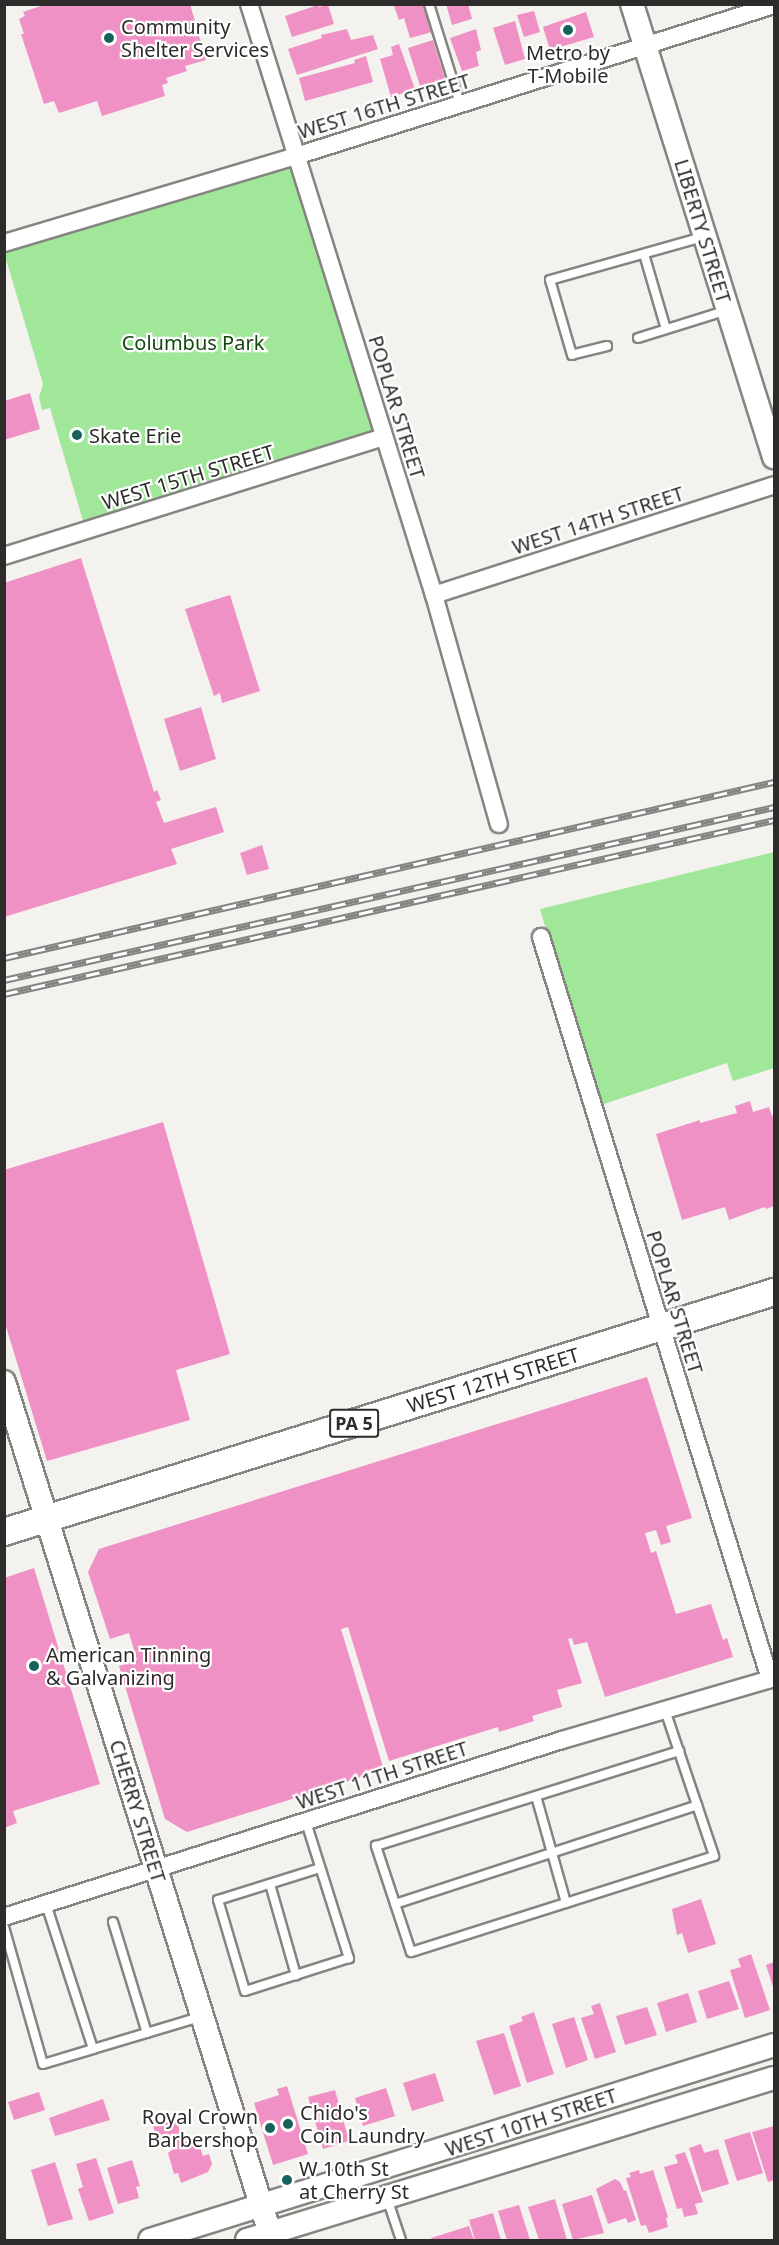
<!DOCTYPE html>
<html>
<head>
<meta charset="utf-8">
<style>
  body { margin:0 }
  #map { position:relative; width:779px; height:2245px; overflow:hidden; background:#f4f2ee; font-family:"Noto Sans",sans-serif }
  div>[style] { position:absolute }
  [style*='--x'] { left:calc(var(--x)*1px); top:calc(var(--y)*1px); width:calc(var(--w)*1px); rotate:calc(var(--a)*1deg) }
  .green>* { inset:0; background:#a1e79a }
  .building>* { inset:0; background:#ef91c5 }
  .roads { filter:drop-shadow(2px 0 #858481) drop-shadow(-2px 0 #858481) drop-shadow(0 2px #858481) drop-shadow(0 -2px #858481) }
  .lane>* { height:8px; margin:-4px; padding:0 4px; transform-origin:4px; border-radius:4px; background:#fff }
  .street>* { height:16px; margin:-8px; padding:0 8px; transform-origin:8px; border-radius:8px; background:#fff }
  .secondary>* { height:22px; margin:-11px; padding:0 11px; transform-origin:11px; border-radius:11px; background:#fff }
  .primary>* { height:26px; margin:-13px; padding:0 13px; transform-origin:13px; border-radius:13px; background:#fff }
  .rail>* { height:7px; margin-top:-3.5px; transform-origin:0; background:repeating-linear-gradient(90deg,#fff 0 14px,#858381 0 28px); box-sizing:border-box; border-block:2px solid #858381 }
  .dots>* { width:16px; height:16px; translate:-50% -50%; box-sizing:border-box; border:3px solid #fff; border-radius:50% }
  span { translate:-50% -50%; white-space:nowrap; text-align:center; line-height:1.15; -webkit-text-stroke:4.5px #fff; paint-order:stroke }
  .shield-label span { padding:2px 4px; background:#fff; border:2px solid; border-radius:4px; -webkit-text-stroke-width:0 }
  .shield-label { font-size:18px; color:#2d2c2b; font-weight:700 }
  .poi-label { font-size:20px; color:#2d2c2b }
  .left { translate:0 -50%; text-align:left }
  .right { translate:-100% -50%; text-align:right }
  .street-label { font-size:20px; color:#2d2c2b }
  .park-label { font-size:20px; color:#164512 }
  .frame { position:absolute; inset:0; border:6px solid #2d2c2b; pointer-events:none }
</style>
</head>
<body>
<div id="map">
  <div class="green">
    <i style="clip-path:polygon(296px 156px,384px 437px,86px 531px,50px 408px,42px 410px,39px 397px,43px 384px,5px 256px,5px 243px)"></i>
    <i style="clip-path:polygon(774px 852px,774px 1068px,733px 1081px,727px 1063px,598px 1106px,540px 909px)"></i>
  </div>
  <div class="building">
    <i style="clip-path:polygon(47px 4px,190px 4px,206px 60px,185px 66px,187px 71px,166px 78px,168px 83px,162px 85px,165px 96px,102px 116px,97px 101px,59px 113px,54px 101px,44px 104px,21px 34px,24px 34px,19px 19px,25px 16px,23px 12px)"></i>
    <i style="clip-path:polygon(424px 4px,432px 32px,410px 38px,404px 18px,399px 20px,394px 6px)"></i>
    <i style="clip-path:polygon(446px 4px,468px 4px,472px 19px,452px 25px)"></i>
    <i style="clip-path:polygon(318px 5px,319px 7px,328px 5px,334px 24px,292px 37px,285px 16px)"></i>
    <i style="clip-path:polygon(534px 11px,540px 32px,524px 37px,517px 15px)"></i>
    <i style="clip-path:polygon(586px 12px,594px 37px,550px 50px,543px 27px)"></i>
    <i style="clip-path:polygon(515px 21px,525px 59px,505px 65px,493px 28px)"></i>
    <i style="clip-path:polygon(347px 29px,351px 40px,373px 35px,378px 49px,297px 75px,288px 49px,322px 38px,321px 35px)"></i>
    <i style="clip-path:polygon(476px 29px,481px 50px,476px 52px,479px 66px,462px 71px,450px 38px)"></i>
    <i style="clip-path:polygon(433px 40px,445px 79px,420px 86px,408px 48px)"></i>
    <i style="clip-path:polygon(399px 44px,415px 89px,391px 97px,380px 59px,393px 55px,391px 47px)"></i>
    <i style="clip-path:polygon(366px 56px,373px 82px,305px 101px,299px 78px,355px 63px,354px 60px)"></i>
    <i style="clip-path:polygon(30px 393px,40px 429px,4px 440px,4px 401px)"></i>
    <i style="clip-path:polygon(81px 558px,154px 792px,157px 790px,161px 800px,156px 802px,164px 823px,216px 807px,224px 832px,171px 849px,177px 864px,4px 917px,4px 583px)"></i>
    <i style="clip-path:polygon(230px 595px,260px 691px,222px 703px,220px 693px,214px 696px,185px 609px)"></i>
    <i style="clip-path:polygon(201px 707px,216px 759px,180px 771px,164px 719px)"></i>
    <i style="clip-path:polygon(262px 845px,269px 869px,247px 875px,240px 853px)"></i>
    <i style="clip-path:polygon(750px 1101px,753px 1112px,769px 1107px,772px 1116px,774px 1115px,774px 1206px,766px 1209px,765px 1207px,729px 1220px,725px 1207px,682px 1220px,656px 1134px,700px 1120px,700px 1123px,737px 1113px,735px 1106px)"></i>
    <i style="clip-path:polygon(163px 1122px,230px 1354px,176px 1370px,190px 1420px,47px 1461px,4px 1320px,4px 1170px)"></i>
    <i style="clip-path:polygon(647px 1377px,692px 1518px,666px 1526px,671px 1542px,661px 1545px,656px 1530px,645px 1533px,651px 1553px,656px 1551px,676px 1614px,711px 1604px,723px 1640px,727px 1638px,733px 1657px,605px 1697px,587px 1642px,574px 1645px,572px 1638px,568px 1639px,582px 1683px,557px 1690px,562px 1707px,532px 1716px,534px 1721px,499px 1732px,498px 1727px,389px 1761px,348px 1627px,341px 1629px,384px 1770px,187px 1832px,165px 1819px,119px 1666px,137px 1660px,129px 1633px,110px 1639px,88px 1572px,99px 1549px)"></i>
    <i style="clip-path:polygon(34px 1568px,100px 1784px,13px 1811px,17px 1823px,4px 1828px,4px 1578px)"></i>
    <i style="clip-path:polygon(701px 1899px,716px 1944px,688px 1953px,682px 1933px,677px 1935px,672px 1909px)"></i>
    <i style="clip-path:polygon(751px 1954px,770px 2010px,745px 2018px,730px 1970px,741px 1967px,738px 1959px)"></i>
    <i style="clip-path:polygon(774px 1962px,774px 1990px,766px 1965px)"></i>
    <i style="clip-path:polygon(729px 1981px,739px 2009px,707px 2019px,698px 1991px)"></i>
    <i style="clip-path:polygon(688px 1993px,697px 2022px,666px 2032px,657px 2003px)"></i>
    <i style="clip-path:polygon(600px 2003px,616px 2052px,595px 2059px,581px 2018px,594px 2014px,591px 2006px)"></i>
    <i style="clip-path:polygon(647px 2007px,657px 2035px,625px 2045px,616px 2016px)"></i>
    <i style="clip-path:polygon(534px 2012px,554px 2074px,527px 2083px,509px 2026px,523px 2021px,521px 2017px)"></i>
    <i style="clip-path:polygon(574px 2017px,588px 2060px,566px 2068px,552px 2024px)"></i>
    <i style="clip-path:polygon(504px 2033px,521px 2086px,494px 2095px,476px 2041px)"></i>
    <i style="clip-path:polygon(435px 2073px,444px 2101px,412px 2111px,403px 2083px)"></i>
    <i style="clip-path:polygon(287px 2086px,308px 2154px,273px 2165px,254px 2103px,279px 2095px,277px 2089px)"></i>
    <i style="clip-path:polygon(386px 2088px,395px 2116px,363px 2126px,355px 2098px)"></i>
    <i style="clip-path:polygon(335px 2090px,349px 2141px,323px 2149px,308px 2097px)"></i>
    <i style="clip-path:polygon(39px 2092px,45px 2110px,14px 2120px,8px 2102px)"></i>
    <i style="clip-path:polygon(103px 2099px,110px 2120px,55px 2136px,49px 2118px)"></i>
    <i style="clip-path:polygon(176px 2118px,183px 2142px,197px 2139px,203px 2156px,209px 2154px,212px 2164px,208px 2172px,181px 2183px,178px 2173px,174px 2174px,168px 2153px,173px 2149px,171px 2144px,160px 2148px,153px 2126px)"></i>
    <i style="clip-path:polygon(774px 2126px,774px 2180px,768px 2182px,752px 2132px)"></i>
    <i style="clip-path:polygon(750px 2132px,763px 2173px,737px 2181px,724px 2140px)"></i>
    <i style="clip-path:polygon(701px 2144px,704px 2153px,718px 2149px,729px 2184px,702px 2192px,689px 2148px)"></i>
    <i style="clip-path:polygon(685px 2152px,703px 2202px,695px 2204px,698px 2214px,684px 2217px,682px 2208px,677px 2209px,664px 2167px,678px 2163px,675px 2155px)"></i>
    <i style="clip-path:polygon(96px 2158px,114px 2213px,89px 2221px,78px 2189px,83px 2187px,76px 2164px)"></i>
    <i style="clip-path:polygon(132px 2160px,140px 2186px,136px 2187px,139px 2198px,118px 2204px,107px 2168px)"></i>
    <i style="clip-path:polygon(55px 2162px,73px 2219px,48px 2226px,31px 2170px)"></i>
    <i style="clip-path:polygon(639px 2170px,640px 2174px,653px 2170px,668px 2217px,666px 2218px,668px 2227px,649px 2233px,646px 2225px,641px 2226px,626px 2178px,631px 2177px,629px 2173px)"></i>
    <i style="clip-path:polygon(615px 2179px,620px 2182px,624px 2191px,626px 2190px,636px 2220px,628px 2223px,626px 2218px,608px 2224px,596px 2189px)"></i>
    <i style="clip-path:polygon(592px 2195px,604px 2233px,573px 2240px,562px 2204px)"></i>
    <i style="clip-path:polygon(555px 2199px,567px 2240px,539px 2240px,528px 2207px)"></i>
    <i style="clip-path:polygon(519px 2205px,530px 2240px,507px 2240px,498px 2211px)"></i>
    <i style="clip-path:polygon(493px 2213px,501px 2240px,475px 2240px,469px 2220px)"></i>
    <i style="clip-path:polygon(469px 2226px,474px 2240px,432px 2240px,431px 2238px)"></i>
  </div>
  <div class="roads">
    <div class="lane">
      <i style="--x:429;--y:4;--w:105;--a:72.8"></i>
      <i style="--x:644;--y:254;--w:78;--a:73.7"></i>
      <i style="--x:638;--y:338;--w:94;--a:-17.3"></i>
      <i style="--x:607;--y:346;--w:36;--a:166"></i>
      <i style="--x:572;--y:355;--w:78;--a:-106.3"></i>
      <i style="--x:550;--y:280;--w:159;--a:-15.7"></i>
      <i style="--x:665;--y:1710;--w:154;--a:71.4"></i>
      <i style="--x:714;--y:1856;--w:318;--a:162.4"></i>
      <i style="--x:411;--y:1952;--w:112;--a:-108.3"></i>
      <i style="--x:376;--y:1846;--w:318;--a:-17.4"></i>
      <i style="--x:536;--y:1796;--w:111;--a:74.3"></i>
      <i style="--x:306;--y:1822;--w:143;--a:72.5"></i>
      <i style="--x:349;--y:1958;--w:109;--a:162.4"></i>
      <i style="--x:245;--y:1991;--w:95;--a:-106.5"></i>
      <i style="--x:218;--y:1900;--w:107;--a:-17.4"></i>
      <i style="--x:270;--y:1884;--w:95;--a:74.1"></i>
      <i style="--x:46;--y:1904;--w:152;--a:72"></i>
      <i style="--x:93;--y:2049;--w:112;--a:-16.7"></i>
      <i style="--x:395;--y:1904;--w:318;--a:-18.1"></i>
      <i style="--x:113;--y:1922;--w:116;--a:73"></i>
      <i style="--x:4;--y:1927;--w:142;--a:74.1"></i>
      <i style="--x:43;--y:2064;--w:52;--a:-16.7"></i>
      <i style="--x:387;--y:2198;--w:44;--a:71.6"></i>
    </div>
    <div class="street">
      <i style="--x:249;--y:4;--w:619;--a:72.62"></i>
      <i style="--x:434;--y:595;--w:238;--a:74.2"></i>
      <i style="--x:4;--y:243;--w:305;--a:-16.6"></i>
      <i style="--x:296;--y:156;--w:501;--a:-17.53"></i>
      <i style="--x:4;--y:556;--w:398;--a:-17.4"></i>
      <i style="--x:434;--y:595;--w:357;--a:-17.9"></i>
      <i style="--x:541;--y:937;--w:777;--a:72.85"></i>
      <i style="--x:4;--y:1917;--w:585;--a:-17.6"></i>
      <i style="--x:562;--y:1740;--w:221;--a:-16.3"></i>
    </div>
    <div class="secondary">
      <i style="--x:632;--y:4;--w:475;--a:72.6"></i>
      <i style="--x:4;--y:1382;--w:899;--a:72.65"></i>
      <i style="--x:150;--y:2240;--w:654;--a:-17.35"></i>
      <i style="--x:247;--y:2240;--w:551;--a:-17.09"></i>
    </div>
    <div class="primary">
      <i style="--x:4;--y:1532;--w:807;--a:-17.31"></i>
    </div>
  </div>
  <div class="rail">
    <i style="--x:4;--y:958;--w:790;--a:-12.88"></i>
    <i style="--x:4;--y:980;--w:789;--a:-12.66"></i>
    <i style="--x:4;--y:994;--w:789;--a:-12.73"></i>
  </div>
  <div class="dots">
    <i style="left:568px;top:30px;background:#16625b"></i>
    <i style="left:109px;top:38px;background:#16625b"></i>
    <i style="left:77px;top:435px;background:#16625b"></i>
    <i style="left:34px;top:1666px;background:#16625b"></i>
    <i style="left:288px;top:2124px;background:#16625b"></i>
    <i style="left:270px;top:2128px;background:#16625b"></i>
    <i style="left:287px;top:2180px;background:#16625b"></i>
  </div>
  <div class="shield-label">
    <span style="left:354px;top:1423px">PA 5</span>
  </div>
  <div class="poi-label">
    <span class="left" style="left:121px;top:38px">Community<br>Shelter Services</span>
    <span style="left:568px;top:64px">Metro by<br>T-Mobile</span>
    <span class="left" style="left:89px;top:435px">Skate Erie</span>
    <span class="left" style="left:46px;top:1666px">American Tinning<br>&amp; Galvanizing</span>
    <span class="left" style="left:300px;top:2124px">Chido's<br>Coin Laundry</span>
    <span class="right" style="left:258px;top:2128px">Royal Crown<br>Barbershop</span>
    <span class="left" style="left:299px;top:2180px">W 10th St<br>at Cherry St</span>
  </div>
  <div class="street-label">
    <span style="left:384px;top:106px;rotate:-17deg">WEST 16TH STREET</span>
    <span style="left:703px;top:231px;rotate:73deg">LIBERTY STREET</span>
    <span style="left:397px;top:407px;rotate:73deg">POPLAR STREET</span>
    <span style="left:188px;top:477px;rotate:-17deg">WEST 15TH STREET</span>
    <span style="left:598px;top:520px;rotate:-18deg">WEST 14TH STREET</span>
    <span style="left:675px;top:1302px;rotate:73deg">POPLAR STREET</span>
    <span style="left:493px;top:1380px;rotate:-17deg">WEST 12TH STREET</span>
    <span style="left:382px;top:1775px;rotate:-18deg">WEST 11TH STREET</span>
    <span style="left:138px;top:1811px;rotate:73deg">CHERRY STREET</span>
    <span style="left:531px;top:2122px;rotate:-18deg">WEST 10TH STREET</span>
  </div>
  <div class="park-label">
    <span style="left:193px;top:342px">Columbus Park</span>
  </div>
  <div class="frame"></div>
</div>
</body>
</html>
